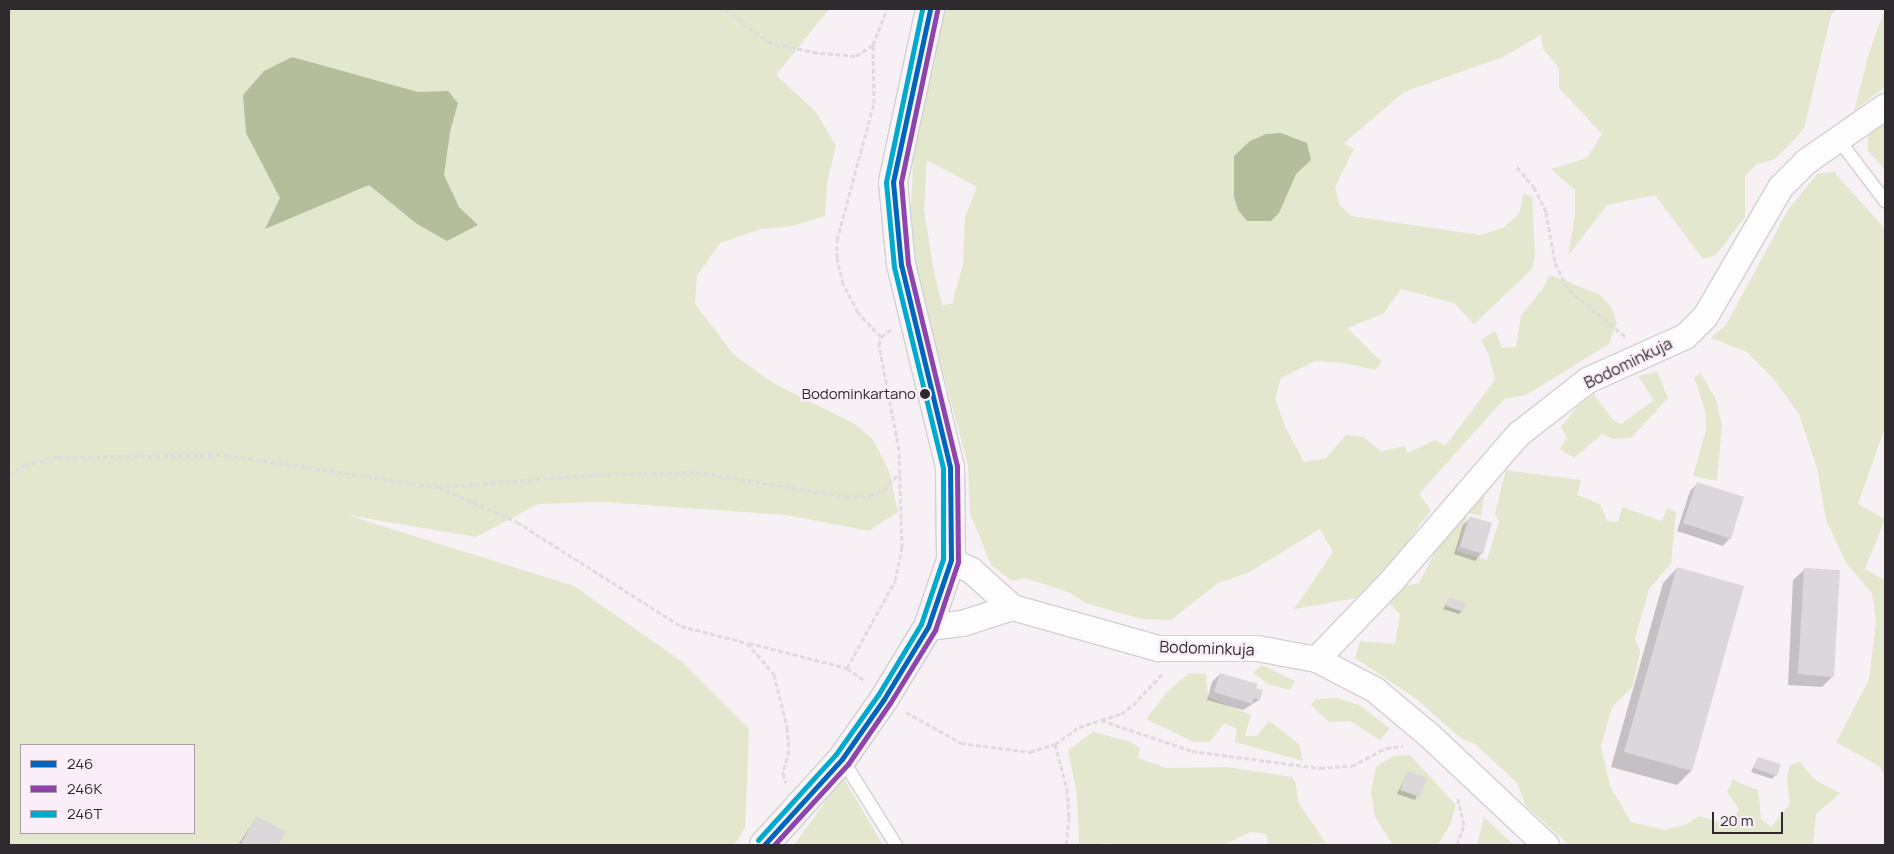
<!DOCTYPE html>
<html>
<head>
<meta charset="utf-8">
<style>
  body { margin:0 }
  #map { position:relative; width:1894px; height:854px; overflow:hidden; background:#f7f1f6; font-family:Manrope,sans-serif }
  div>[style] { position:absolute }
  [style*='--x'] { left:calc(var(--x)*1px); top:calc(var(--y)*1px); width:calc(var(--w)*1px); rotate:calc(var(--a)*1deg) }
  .green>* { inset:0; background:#e2e7cd }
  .water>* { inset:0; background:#b5bd9b }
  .shadow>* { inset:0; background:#0003 }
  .building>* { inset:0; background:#dcd7da }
  .path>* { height:3px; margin-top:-1.5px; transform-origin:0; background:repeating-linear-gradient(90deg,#dedcdd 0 5px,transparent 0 7.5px) }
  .roads { filter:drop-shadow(1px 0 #d3cfd3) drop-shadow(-1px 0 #d3cfd3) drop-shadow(0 1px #d3cfd3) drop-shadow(0 -1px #d3cfd3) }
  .lane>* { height:12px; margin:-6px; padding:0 6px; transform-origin:6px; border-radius:6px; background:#fefdfe }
  .street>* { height:25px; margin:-12.5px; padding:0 12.5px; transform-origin:12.5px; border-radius:12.5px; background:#fefdfe }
  .secondary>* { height:28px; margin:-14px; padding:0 14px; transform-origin:14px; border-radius:14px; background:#f9f5f9 }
  .bus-1>* { height:5px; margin:-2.5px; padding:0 2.5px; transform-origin:2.5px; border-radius:2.5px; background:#0065bd }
  .bus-2>* { height:5px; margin:-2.5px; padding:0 2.5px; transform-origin:2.5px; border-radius:2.5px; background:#8e44ad }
  .bus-3>* { height:5px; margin:-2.5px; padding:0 2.5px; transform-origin:2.5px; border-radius:2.5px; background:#00a9ce }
  .dots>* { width:14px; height:14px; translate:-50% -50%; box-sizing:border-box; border:2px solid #faeef8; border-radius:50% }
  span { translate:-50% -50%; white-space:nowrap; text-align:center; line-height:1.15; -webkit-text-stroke:5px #faeef8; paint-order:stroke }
  .bus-label { font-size:15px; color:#2f2a2e }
  .right { translate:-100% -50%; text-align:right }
  .street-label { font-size:16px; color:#2f2a2e }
  .frame { position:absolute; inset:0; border:10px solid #2f2a2e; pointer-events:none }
  .legend { position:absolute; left:20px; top:744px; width:175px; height:90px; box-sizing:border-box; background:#faeef8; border:1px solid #a9a0a7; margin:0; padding:6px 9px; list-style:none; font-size:15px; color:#2f2a2e }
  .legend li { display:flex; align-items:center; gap:10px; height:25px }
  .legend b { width:25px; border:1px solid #a9a0a7 }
  .scale { position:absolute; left:1712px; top:812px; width:71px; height:22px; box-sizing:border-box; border:2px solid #2f2a2e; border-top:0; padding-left:6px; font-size:15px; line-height:18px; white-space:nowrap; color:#2f2a2e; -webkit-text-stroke:4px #faeef8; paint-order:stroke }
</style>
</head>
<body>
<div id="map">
  <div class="green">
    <i style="clip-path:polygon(evenodd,9px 9px,829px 9px,776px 75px,816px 112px,836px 146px,827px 182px,825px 216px,793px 226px,761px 229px,720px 243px,697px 276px,695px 304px,734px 355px,773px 383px,855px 424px,874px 441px,889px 471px,898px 512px,869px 531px,786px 515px,602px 502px,538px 504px,476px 537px,347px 515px,574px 586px,681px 661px,749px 729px,745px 828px,734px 845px,9px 845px,9px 9px,21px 745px,194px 745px,194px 833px,21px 833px,21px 745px)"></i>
    <i style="clip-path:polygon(evenodd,944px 9px,1838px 9px,1831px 15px,1804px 129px,1775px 159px,1757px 164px,1745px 176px,1745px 217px,1716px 255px,1703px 259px,1655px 195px,1607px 205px,1568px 256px,1575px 215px,1575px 190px,1551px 169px,1587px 158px,1602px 134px,1559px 88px,1559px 68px,1543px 49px,1541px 35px,1503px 57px,1404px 92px,1344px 143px,1354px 149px,1335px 187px,1339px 204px,1351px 216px,1480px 235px,1503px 228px,1519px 213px,1524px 193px,1532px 197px,1535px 256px,1532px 269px,1474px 324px,1454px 303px,1401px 289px,1383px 314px,1347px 328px,1382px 362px,1375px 370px,1344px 363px,1315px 361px,1281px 378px,1275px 399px,1286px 428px,1304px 462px,1326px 458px,1346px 435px,1363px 437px,1381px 451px,1405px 446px,1407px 453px,1436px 440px,1445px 446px,1495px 380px,1489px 355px,1481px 340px,1495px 331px,1502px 348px,1516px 347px,1521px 315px,1542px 290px,1550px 275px,1599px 294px,1612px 308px,1617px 323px,1609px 344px,1526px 395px,1504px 399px,1419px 494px,1431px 510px,1382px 576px,1357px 598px,1294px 609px,1333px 552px,1320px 529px,1248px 573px,1218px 583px,1171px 620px,1141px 619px,1086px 603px,1068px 592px,1025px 578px,1012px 581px,991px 565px,970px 513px,968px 466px,916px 270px,910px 232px,914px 136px,944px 9px,927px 160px,977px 187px,965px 217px,963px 264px,952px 304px,942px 305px,933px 267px,924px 210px,927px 160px)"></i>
    <i style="clip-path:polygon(1885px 9px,1885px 87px,1854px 111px,1869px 53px)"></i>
    <i style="clip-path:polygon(1885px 121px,1885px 170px,1868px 151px,1868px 136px)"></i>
    <i style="clip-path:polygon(1834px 172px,1885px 229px,1885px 427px,1858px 504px,1885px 519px,1865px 569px,1885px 580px,1885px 776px,1879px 766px,1836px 742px,1869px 680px,1876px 621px,1872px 593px,1846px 563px,1826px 520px,1817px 468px,1799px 414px,1773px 378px,1747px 352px,1711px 338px,1726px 325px,1788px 210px,1817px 174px)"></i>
    <i style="clip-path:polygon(1657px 372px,1668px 398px,1631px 438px,1611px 439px,1603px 433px,1574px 458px,1560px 449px,1567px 438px,1561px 427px,1577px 407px,1594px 394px,1613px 420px,1621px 424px,1654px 400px,1638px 376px)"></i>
    <i style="clip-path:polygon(1701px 373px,1716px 400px,1722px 425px,1717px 481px,1693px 476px,1706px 430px,1705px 410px,1694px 377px)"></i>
    <i style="clip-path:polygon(1506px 470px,1581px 480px,1577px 495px,1600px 504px,1607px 521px,1618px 522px,1622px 507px,1662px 521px,1667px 508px,1676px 512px,1671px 563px,1649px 589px,1635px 639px,1640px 651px,1633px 686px,1612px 707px,1601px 746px,1610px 786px,1631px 822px,1665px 830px,1687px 824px,1699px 816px,1730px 825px,1739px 809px,1727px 792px,1733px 780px,1758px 790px,1761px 819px,1771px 827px,1790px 804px,1787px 779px,1790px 765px,1800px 762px,1815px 780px,1840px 793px,1816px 814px,1813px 845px,1569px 845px,1526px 806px,1517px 783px,1475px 744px,1462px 739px,1415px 698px,1355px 658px,1360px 641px,1395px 644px,1400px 614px,1389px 603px,1405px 586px,1419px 583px,1439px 544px,1486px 483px,1481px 516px,1468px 513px,1457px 551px,1487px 560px,1499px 521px,1495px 514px)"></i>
    <i style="clip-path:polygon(1262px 665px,1295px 681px,1290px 690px,1270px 685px,1253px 673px)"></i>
    <i style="clip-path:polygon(1189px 673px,1206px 674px,1208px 697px,1251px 715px,1245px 736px,1257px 736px,1269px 721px,1299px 744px,1303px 761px,1235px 742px,1237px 729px,1224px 723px,1210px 742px,1194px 742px,1146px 719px,1168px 691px)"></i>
    <i style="clip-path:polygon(1336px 698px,1359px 705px,1390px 728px,1380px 740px,1350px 721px,1329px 722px,1311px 705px,1316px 699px)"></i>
    <i style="clip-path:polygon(1093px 732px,1131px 742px,1140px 748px,1138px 758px,1166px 768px,1227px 767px,1292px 777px,1296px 784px,1298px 802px,1326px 843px,1268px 845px,1266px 834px,1251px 832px,1223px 845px,1115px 845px,1110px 843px,1079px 845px,1077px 794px,1068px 750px)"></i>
    <i style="clip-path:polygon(1410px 755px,1456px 805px,1450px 825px,1438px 845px,1393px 845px,1375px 817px,1371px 792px,1376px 767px,1393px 756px)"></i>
    <i style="clip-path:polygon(843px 777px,883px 845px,794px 845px)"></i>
    <i style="clip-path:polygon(1484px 817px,1514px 845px,1477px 845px)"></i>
  </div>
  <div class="water">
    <i style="clip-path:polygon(292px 57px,418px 92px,448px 91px,458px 103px,450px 132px,444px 175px,459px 207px,478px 225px,447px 241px,417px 224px,369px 185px,265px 229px,280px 198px,246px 133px,243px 95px,264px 71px)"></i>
    <i style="clip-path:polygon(1281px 133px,1307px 143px,1311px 160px,1296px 174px,1279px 213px,1271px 221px,1247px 221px,1238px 210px,1234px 197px,1234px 156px,1250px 141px,1266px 134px)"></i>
  </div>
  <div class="shadow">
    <i style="clip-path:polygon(1698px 483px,1730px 538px,1723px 546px,1677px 531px,1690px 491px)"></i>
    <i style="clip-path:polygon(1470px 518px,1482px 553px,1475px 561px,1454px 554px,1463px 525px)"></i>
    <i style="clip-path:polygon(1677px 568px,1691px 771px,1677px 785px,1611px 767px,1663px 583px)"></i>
    <i style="clip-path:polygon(1805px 569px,1833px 676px,1822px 687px,1788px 685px,1793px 580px)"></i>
    <i style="clip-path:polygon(1450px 598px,1462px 611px,1459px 614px,1443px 609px)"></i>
    <i style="clip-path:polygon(1220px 674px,1255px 689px,1259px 700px,1243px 710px,1207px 700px,1212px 682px)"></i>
    <i style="clip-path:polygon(1758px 758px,1776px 775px,1772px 779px,1751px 772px)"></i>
    <i style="clip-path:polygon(1407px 773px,1425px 779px,1415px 800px,1397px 794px)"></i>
    <i style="clip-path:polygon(257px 817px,284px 833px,276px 845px,238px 845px)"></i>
  </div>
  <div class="building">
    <i style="clip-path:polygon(1697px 482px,1744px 497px,1731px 539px,1683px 523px)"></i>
    <i style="clip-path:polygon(1470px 516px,1492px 523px,1483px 554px,1460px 547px)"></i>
    <i style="clip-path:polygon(1677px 567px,1744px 586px,1692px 771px,1624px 752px)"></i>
    <i style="clip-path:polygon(1804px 568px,1840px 570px,1834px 677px,1798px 674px)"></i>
    <i style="clip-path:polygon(1449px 597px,1466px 603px,1463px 612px,1446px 606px)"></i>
    <i style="clip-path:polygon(1220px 673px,1258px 684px,1256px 688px,1263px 690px,1260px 700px,1254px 698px,1252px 704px,1214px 692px)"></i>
    <i style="clip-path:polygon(1758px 757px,1781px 764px,1777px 776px,1754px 768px)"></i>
    <i style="clip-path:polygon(1407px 771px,1427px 778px,1420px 797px,1400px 790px)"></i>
    <i style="clip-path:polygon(257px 816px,286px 832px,278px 845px,240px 845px)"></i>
  </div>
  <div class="path">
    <i style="--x:725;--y:9;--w:54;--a:37.5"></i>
    <i style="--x:768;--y:42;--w:46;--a:12.5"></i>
    <i style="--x:813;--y:52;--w:43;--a:5.3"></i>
    <i style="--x:856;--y:56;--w:20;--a:-33"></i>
    <i style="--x:873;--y:45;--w:39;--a:-69"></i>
    <i style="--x:1517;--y:167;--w:26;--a:50"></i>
    <i style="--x:1534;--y:187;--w:28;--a:64"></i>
    <i style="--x:1546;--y:212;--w:52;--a:80"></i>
    <i style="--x:1555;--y:263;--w:30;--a:63"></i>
    <i style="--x:1569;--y:290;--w:74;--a:39.5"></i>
    <i style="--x:881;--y:337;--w:14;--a:-36"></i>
    <i style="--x:9;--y:476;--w:19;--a:-35"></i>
    <i style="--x:25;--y:465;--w:34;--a:-14"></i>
    <i style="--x:58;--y:457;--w:168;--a:-0.7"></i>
    <i style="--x:226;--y:455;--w:214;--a:8.6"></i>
    <i style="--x:438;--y:487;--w:154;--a:-4.5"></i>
    <i style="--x:592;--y:475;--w:104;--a:-1.7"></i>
    <i style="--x:696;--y:472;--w:151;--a:9.2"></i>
    <i style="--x:845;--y:496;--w:24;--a:0"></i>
    <i style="--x:869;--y:496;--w:15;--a:-23"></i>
    <i style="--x:883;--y:490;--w:24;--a:-45"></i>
    <i style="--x:439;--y:487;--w:85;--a:24.2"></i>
    <i style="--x:517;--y:522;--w:194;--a:32.4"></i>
    <i style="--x:681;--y:626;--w:68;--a:14.4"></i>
    <i style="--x:747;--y:643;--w:41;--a:48.9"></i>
    <i style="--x:774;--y:674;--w:55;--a:76.2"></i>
    <i style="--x:787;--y:727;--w:23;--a:85"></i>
    <i style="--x:789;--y:750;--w:24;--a:105"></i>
    <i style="--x:783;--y:773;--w:10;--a:73"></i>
    <i style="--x:749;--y:643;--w:101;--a:14.3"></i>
    <i style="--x:847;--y:668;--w:22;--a:36"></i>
    <i style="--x:847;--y:668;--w:99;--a:-61.1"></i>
    <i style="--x:895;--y:581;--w:34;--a:-78"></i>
    <i style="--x:902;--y:548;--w:98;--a:-91.8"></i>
    <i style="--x:899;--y:450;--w:107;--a:-100.8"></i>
    <i style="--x:879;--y:345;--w:8;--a:-76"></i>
    <i style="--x:881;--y:337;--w:34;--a:-133"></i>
    <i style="--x:858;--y:312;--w:32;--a:-118"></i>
    <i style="--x:843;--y:284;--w:27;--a:-103"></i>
    <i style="--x:837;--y:258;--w:18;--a:-90"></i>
    <i style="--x:837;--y:240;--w:142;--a:-74.9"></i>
    <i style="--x:874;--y:103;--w:58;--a:-91"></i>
    <i style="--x:906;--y:712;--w:63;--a:29.4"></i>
    <i style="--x:961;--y:743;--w:70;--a:7.4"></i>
    <i style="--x:1030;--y:752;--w:26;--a:-18"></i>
    <i style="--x:1055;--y:744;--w:47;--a:75.1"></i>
    <i style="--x:1067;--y:789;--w:28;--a:86"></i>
    <i style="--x:1069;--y:817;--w:28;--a:96"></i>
    <i style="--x:1101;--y:720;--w:21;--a:-17"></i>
    <i style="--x:1121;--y:714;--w:15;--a:-37"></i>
    <i style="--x:1133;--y:705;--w:45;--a:-46.8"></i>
    <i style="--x:1055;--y:744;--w:29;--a:-35"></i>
    <i style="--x:1079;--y:727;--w:23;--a:-18"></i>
    <i style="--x:1101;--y:720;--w:96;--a:18.8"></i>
    <i style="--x:1192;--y:751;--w:129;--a:7.6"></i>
    <i style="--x:1320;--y:768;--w:32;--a:-4"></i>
    <i style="--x:1352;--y:766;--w:38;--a:-28"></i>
    <i style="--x:1386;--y:748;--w:17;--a:-7"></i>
    <i style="--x:1457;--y:845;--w:21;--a:-71"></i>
    <i style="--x:1464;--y:825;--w:28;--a:-103"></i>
  </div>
  <div class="roads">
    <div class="lane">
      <i style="--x:1838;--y:139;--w:78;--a:52.8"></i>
      <i style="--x:842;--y:759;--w:102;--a:57.9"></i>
    </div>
    <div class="street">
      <i style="--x:951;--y:560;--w:22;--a:27"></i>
      <i style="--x:971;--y:570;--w:55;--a:42.1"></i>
      <i style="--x:1012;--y:607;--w:152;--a:15.7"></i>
      <i style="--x:1158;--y:648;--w:99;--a:0"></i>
      <i style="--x:1257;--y:648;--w:60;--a:10.6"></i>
      <i style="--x:1316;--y:659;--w:65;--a:27.3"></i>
      <i style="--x:1374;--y:689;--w:73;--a:40"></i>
      <i style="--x:1430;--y:736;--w:159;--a:43.2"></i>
      <i style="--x:928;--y:627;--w:34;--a:-7"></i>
      <i style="--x:962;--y:623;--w:52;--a:-17.7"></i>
      <i style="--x:1316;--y:659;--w:108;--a:-46.1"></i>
      <i style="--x:1391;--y:581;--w:194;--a:-49.2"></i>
      <i style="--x:1518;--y:434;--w:88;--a:-38"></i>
      <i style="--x:1587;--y:380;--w:107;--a:-24.2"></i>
      <i style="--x:1685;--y:336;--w:28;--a:-45"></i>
      <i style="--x:1705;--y:316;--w:149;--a:-59.8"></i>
      <i style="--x:1780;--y:187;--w:37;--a:-45"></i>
      <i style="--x:1806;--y:161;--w:96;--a:-34.8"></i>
    </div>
    <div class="secondary">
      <i style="--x:764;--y:845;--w:116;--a:-47.8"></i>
      <i style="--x:842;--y:759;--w:73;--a:-55"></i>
      <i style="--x:884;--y:699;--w:84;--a:-58.6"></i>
      <i style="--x:928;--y:627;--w:71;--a:-71.1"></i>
      <i style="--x:951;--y:560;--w:93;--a:-90.6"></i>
      <i style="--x:950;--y:467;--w:208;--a:-103.6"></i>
      <i style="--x:901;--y:265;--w:83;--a:-95.5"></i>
      <i style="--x:893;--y:182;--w:177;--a:-77.9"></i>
    </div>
  </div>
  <div class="bus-1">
    <i style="--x:764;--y:845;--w:116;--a:-47.8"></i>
    <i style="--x:842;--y:759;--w:73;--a:-55"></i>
    <i style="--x:884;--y:699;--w:84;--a:-58.6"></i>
    <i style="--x:928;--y:627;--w:71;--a:-71.1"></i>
    <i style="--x:951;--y:560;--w:93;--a:-90.6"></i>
    <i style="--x:950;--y:467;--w:208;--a:-103.6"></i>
    <i style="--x:901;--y:265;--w:83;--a:-95.5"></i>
    <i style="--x:893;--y:182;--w:177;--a:-77.9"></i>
  </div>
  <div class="bus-2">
    <i style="--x:774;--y:845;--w:110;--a:-47.6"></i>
    <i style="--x:848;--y:764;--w:74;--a:-55.5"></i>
    <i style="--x:890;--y:703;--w:86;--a:-58.3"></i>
    <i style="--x:935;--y:630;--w:72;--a:-71.3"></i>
    <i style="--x:958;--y:562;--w:96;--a:-90.6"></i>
    <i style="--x:957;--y:466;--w:208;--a:-103.6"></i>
    <i style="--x:908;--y:264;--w:82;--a:-94.9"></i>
    <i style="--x:901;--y:182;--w:175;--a:-78.1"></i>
  </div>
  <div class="bus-3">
    <i style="--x:758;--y:840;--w:116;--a:-47.8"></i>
    <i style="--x:836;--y:754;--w:72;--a:-54.6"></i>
    <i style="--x:878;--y:695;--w:83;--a:-58.8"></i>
    <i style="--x:921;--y:624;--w:69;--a:-71.3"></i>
    <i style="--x:943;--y:559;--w:91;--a:-90"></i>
    <i style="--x:943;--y:468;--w:207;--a:-103.7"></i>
    <i style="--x:894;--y:267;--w:85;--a:-95.4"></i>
    <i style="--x:886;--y:182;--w:177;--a:-78.2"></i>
  </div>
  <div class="dots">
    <i style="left:925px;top:394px;background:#2f2a2e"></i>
  </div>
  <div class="bus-label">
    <span class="right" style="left:916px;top:394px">Bodominkartano</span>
  </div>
  <div class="street-label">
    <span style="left:1628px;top:363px;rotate:-26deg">Bodominkuja</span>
    <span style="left:1207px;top:648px;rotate:2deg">Bodominkuja</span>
  </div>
  <div class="frame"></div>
  <ul class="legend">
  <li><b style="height:6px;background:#0065bd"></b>246</li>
  <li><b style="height:6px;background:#8e44ad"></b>246K</li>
  <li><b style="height:6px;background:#00a9ce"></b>246T</li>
  </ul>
  <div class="scale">20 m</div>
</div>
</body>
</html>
